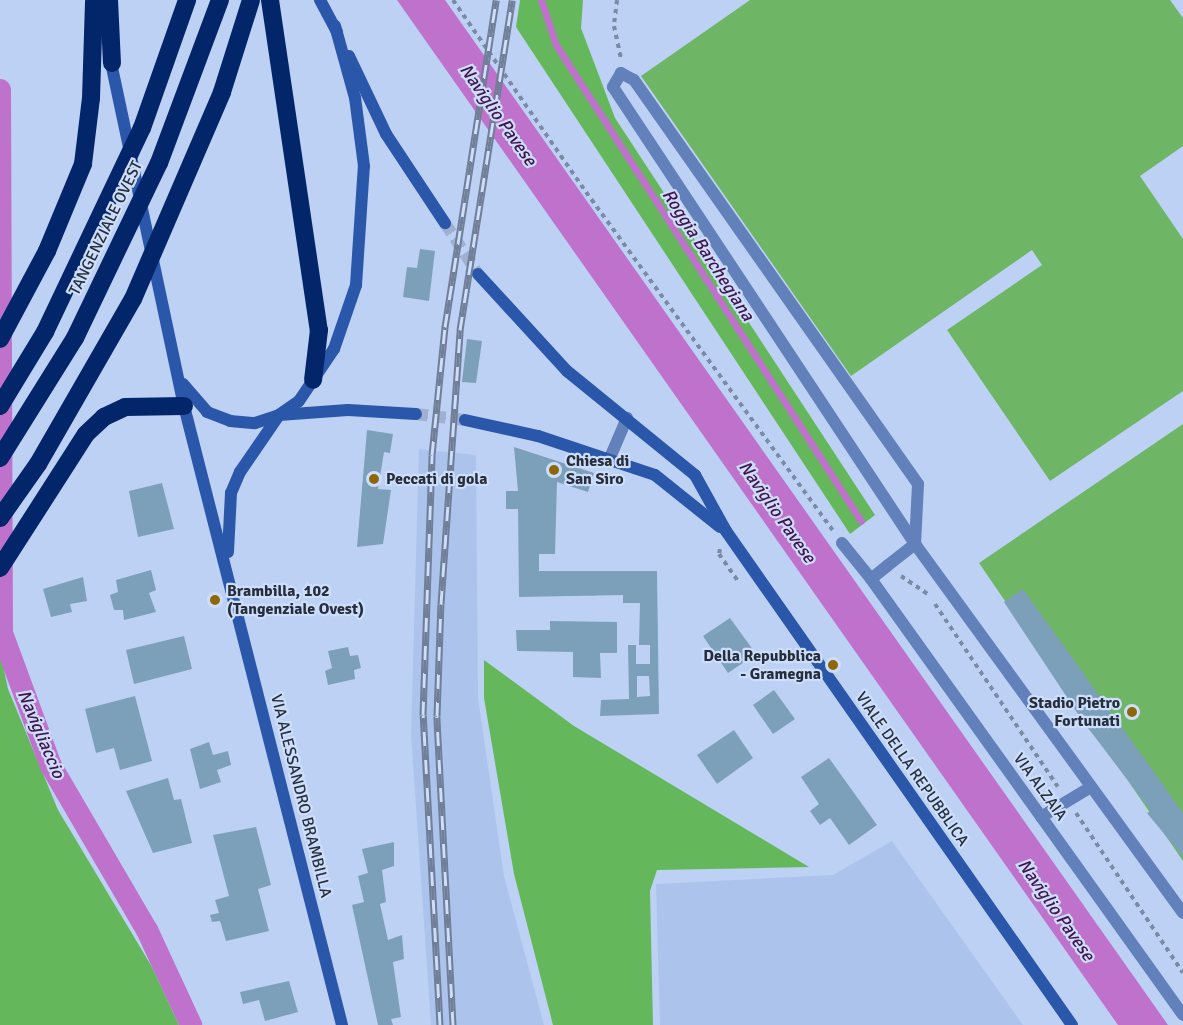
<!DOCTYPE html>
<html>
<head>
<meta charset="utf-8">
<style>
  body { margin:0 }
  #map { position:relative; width:1183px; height:1025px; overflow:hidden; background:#bdd1f5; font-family:Signika,sans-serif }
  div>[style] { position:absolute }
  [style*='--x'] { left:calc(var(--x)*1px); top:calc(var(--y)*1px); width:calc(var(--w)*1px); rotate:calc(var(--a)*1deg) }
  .built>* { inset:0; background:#acc4ec }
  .green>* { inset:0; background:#6eb666 }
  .forest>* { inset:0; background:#65b75c }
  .water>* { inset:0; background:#be72cb }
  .stream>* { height:7px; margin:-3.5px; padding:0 3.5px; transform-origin:3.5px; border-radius:3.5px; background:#be72cb }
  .canal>* { height:22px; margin:-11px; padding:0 11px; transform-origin:11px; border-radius:11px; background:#be72cb }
  .building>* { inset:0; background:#7da0ba }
  .secondary-tunnel>* { height:12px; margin-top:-6px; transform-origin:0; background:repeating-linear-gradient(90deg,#9fb0d0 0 12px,transparent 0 18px) }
  .path>* { height:4px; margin-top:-2px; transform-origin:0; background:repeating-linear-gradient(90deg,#7c8ba5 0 4.5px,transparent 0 9px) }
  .lane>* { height:12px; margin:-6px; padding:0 6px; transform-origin:6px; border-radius:6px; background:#6281ba }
  .street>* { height:12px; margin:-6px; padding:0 6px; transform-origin:6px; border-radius:6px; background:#6281ba }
  .secondary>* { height:12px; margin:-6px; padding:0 6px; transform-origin:6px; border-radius:6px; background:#2b57ab }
  .highway>* { height:18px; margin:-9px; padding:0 9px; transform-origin:9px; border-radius:9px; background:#03256a }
  .rail>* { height:7px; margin-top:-3.5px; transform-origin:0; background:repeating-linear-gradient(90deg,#cddefb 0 14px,#707e97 0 28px); box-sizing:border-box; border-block:2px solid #707e97 }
  .highway-bridge>* { height:18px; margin:-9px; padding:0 9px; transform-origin:9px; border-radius:9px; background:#03256a }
  .dots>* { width:16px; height:16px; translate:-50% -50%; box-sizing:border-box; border:3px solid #cddefb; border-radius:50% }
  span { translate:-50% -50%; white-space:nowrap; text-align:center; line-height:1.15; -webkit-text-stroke:4.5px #cddefb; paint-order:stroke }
  .street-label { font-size:16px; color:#262e3c }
  .poi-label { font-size:16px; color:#262e3c; font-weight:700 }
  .left { translate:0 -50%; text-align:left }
  .right { translate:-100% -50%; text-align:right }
  .water-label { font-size:18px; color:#43134b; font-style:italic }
</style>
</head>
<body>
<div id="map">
  <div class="built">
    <i style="clip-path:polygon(419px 449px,476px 455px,478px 698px,504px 876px,544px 1025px,431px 1025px,411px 734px)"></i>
    <i style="clip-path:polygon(892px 841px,1023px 1025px,660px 1025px,656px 884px,833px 875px)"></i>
  </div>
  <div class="green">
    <i style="clip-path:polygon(750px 0,1170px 0,1183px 18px,1183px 146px,1140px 176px,1183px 239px,1183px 391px,1050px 481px,947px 330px,1042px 265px,1032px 250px,851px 376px,641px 76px)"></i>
    <i style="clip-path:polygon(1183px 424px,1183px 861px,979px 563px)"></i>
  </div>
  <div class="forest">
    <i style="clip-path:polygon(520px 0,583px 0,581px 28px,615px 118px,875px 515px,850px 534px,516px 27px)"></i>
    <i style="clip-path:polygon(0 651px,8px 689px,58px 810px,152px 967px,179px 1025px,0 1025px)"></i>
    <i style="clip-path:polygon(484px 660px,574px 726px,809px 867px,657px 870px,650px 891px,653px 1025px,553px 1025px,514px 874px,484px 698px)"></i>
  </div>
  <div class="water">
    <i style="clip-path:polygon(397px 0,445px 0,1168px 1025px,1118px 1025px)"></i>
  </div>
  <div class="stream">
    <i style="--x:541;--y:0;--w:47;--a:71.6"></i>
    <i style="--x:556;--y:45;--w:565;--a:57.35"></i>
  </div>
  <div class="canal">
    <i style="--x:0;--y:90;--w:543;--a:89.79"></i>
    <i style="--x:2;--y:633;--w:142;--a:69.8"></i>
    <i style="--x:51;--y:766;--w:190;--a:59.7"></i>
    <i style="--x:147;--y:930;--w:105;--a:65.1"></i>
  </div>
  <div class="building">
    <i style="clip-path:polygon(420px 249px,435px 251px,429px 301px,403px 297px,407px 267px,417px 268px)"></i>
    <i style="clip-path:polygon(467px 339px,482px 341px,476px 383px,462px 382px)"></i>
    <i style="clip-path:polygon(367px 430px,393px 434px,390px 453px,384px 452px,378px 489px,391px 490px,383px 544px,357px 547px)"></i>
    <i style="clip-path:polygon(evenodd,514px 447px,594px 473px,588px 492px,557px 482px,555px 554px,539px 554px,539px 571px,657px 571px,659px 714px,600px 716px,601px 700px,629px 699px,628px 645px,636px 645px,636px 664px,650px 664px,650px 645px,639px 645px,640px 603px,623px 603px,623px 595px,519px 597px,518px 509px,506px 509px,506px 491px,518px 491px,514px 447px,637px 676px,649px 676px,650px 696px,637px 697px,637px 676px)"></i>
    <i style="clip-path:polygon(162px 483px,174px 529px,138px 537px,129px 491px)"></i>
    <i style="clip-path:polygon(151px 570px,156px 590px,149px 593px,156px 612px,124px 620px,123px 610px,114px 610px,110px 595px,118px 592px,116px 580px)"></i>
    <i style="clip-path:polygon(83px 577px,87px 601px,70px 604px,72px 612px,51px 617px,43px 589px)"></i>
    <i style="clip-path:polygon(1023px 589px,1183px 813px,1183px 857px,1147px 813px,1151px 811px,1082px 720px,1004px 602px)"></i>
    <i style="clip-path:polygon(730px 618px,756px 654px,728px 673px,703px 636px)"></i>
    <i style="clip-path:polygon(550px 621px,617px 622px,617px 653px,600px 653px,601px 678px,573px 677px,573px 652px,517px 651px,516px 630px,550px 630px)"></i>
    <i style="clip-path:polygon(184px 636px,192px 669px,134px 684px,126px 650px)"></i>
    <i style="clip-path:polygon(348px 647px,350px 656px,358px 655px,361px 668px,354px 670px,355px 679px,328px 685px,325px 671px,332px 668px,328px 651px)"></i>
    <i style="clip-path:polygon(774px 690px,795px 719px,773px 734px,753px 705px)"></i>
    <i style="clip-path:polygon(135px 696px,152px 761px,120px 770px,114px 748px,96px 753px,85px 709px)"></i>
    <i style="clip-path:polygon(734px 730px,753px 758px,717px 784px,697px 755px)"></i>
    <i style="clip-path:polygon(209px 742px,213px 755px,228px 751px,231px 765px,217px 770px,221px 782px,200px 789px,190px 749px)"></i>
    <i style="clip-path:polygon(829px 758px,877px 825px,849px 845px,830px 818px,820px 825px,810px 811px,819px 804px,801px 777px)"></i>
    <i style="clip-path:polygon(168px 778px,174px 800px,181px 799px,192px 843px,153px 853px,126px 791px)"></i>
    <i style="clip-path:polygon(256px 827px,271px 885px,258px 889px,269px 931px,226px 941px,220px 921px,212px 922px,210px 915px,219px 913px,215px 900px,229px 896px,213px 835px)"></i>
    <i style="clip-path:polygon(394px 842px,394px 866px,382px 870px,386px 902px,380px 904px,388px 940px,402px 935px,404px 959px,393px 962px,401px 1017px,391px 1019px,393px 1025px,378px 1025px,352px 905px,364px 902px,358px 876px,368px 873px,362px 849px)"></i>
    <i style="clip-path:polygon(289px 981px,298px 1012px,265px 1021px,259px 1000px,243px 1004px,240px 992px)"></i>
  </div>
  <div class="secondary-tunnel">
    <i style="--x:445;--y:223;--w:61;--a:57.1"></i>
    <i style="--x:416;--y:414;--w:49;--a:7"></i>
  </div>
  <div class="path">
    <i style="--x:453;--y:0;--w:234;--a:55.3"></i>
    <i style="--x:586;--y:192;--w:419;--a:53.9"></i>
    <i style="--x:617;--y:0;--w:26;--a:97"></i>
    <i style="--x:614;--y:26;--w:33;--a:78"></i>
    <i style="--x:720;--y:549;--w:5;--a:101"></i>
    <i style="--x:719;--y:554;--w:35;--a:55"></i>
    <i style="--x:901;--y:576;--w:34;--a:34"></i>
    <i style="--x:935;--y:604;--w:220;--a:56.1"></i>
    <i style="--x:1076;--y:813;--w:192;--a:56.2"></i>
  </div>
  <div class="lane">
    <i style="--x:609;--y:460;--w:46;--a:-66.8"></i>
    <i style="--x:842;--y:543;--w:46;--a:51.1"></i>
    <i style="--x:871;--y:579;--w:21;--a:-39"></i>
    <i style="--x:887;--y:566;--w:36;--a:-38"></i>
    <i style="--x:915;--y:544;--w:60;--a:-87.1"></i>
    <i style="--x:918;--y:484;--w:494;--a:-125.1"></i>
    <i style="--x:634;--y:80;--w:15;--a:-152"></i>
    <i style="--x:621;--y:73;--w:16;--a:120"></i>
    <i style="--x:613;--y:87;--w:548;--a:56.54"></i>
    <i style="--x:915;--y:544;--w:456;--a:54"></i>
    <i style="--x:1041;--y:817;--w:58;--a:-31"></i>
  </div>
  <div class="street">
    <i style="--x:871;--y:579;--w:536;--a:54.41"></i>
  </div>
  <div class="secondary">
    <i style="--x:320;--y:0;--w:36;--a:62"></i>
    <i style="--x:349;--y:56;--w:86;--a:64.6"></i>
    <i style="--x:386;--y:134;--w:107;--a:56.5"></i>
    <i style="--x:110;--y:58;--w:356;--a:78"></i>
    <i style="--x:184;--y:406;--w:639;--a:75.68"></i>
    <i style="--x:478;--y:274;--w:132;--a:47.5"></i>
    <i style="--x:567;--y:371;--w:165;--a:39.1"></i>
    <i style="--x:695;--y:475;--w:64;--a:61"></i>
    <i style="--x:726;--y:531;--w:603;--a:54.99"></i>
    <i style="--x:183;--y:384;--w:37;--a:49"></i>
    <i style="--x:207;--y:412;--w:25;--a:21"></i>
    <i style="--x:230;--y:421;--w:25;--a:5"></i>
    <i style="--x:255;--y:423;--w:25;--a:-18"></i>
    <i style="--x:279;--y:415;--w:69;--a:-4.1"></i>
    <i style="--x:348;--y:410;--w:68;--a:3.4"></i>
    <i style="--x:465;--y:420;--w:75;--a:12.4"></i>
    <i style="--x:538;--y:436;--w:123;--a:18.4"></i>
    <i style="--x:655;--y:475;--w:83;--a:38.7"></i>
    <i style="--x:228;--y:552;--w:59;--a:-87.1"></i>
    <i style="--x:231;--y:493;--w:23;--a:-67"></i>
    <i style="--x:240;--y:472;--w:69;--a:-55.6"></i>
    <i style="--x:279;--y:415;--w:24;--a:-35"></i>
    <i style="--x:299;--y:401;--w:63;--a:-56.1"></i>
    <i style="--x:334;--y:349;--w:68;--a:-71"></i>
    <i style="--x:356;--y:285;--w:119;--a:-86.2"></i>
    <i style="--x:364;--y:166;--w:69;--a:-97.5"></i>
    <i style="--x:355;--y:98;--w:75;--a:-105.5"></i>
  </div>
  <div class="highway">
    <i style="--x:109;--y:0;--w:63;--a:87.3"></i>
    <i style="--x:270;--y:0;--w:334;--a:81.6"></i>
    <i style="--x:319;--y:330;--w:50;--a:96.8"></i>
    <i style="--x:0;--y:339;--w:100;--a:-61.9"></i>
    <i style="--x:47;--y:251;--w:94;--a:-67.5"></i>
    <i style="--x:83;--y:164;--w:66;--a:-83.1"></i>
    <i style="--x:91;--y:98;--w:96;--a:-88.2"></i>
    <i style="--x:0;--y:568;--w:159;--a:-57.3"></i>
    <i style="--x:86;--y:434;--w:25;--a:-43"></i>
    <i style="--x:104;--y:417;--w:23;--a:-25"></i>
    <i style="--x:125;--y:407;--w:59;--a:-1"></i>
  </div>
  <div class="rail">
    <i style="--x:440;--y:1025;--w:310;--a:-93.1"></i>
    <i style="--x:423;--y:715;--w:260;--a:-88"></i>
    <i style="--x:432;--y:455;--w:129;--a:-84.2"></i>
    <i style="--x:445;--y:327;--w:331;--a:-81.1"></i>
    <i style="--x:453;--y:1025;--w:309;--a:-93"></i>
    <i style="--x:437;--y:716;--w:112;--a:-88"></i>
    <i style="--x:441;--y:604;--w:275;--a:-86"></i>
    <i style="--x:460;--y:330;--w:334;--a:-81"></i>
  </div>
  <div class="highway-bridge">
    <i style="--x:0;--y:406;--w:87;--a:-58.7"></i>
    <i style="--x:45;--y:332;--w:226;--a:-64.6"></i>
    <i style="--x:142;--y:128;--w:136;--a:-70.6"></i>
    <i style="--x:0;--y:458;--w:142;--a:-58"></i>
    <i style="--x:75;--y:338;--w:194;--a:-64.4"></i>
    <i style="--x:159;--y:163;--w:174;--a:-69.5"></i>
    <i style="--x:0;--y:518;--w:66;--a:-54.9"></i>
    <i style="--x:38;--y:464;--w:190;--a:-60.1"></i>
    <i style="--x:133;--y:299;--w:225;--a:-66.7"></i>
    <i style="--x:222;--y:92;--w:96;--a:-72.5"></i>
  </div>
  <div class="dots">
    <i style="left:554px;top:470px;background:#8e670a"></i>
    <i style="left:374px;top:479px;background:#8e670a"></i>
    <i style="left:215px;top:600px;background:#8e670a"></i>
    <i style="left:833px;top:665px;background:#8e670a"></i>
    <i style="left:1132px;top:712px;background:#8e670a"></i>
  </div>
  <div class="street-label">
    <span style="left:106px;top:228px;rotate:-64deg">TANGENZIALE OVEST</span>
    <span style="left:912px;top:769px;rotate:55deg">VIALE DELLA REPUBBLICA</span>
    <span style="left:1040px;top:787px;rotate:54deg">VIA ALZAIA</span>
    <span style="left:301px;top:796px;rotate:76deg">VIA ALESSANDRO BRAMBILLA</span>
  </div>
  <div class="poi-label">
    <span class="left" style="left:566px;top:470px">Chiesa di<br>San Siro</span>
    <span class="left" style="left:386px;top:479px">Peccati di gola</span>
    <span class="left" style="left:227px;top:600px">Brambilla, 102<br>(Tangenziale Ovest)</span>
    <span class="right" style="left:821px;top:665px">Della Repubblica<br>- Gramegna</span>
    <span class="right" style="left:1120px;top:712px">Stadio Pietro<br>Fortunati</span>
  </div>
  <div class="water-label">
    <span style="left:498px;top:115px;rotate:55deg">Naviglio Pavese</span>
    <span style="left:708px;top:255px;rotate:57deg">Roggia Barchegiana</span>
    <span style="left:777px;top:512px;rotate:55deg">Naviglio Pavese</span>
    <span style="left:41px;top:734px;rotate:67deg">Navigliaccio</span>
    <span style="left:1056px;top:910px;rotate:55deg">Naviglio Pavese</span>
  </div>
</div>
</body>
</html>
